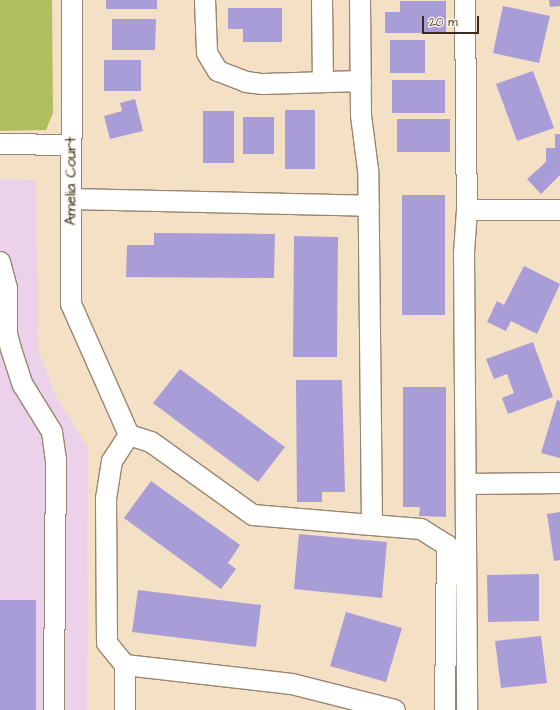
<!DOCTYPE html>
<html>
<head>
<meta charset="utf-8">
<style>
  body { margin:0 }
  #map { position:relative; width:560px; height:710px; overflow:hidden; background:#f4e0c4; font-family:"Architects Daughter",sans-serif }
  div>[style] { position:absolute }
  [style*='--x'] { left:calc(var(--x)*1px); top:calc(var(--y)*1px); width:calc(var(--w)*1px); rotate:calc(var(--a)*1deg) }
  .built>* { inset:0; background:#ecd1ea }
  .green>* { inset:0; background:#b0be60 }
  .building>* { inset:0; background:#a99dd7 }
  .roads { filter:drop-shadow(1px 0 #988571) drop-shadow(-1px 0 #988571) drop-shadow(0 1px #988571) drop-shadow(0 -1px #988571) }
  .minor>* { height:20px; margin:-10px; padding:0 10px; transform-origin:10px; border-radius:10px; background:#fff }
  span { translate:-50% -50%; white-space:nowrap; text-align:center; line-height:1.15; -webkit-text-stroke:3px #fbf7ec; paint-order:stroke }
  .street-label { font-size:15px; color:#3b2a1e }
  .scale { position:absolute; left:422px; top:16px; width:57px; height:18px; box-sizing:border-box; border:2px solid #3b2a1e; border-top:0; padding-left:5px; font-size:12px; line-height:14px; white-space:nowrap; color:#3b2a1e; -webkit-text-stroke:3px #fbf7ec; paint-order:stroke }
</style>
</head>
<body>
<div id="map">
  <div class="built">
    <i style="clip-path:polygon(0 179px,36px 180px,38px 349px,55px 394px,88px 448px,87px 710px,0 710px)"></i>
  </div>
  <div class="green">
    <i style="clip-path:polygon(0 0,52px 0,53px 113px,46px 130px,0 131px)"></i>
  </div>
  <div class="building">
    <i style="clip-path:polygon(106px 0,157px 0,157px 9px,106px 9px)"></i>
    <i style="clip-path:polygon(549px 0,560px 0,560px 6px,550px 7px)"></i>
    <i style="clip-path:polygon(400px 1px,446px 1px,446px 33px,385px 33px,385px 12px,400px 12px)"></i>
    <i style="clip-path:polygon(503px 6px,550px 16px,539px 63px,493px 53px)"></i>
    <i style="clip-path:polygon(228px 8px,282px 8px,282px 42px,243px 42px,243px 29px,228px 29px)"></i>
    <i style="clip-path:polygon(112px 19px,156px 19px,155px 50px,112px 50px)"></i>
    <i style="clip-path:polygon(390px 40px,425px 40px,425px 73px,390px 73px)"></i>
    <i style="clip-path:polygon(104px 60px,141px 60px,141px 91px,104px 91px)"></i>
    <i style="clip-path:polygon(533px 71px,554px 128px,517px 141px,496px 84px)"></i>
    <i style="clip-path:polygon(392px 80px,445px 80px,445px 113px,392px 113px)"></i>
    <i style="clip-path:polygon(135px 99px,143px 131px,110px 139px,104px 116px,122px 111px,120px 103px)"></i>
    <i style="clip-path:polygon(285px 110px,315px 110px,315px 169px,285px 169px)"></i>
    <i style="clip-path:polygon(203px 111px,234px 111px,234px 163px,203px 163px)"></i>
    <i style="clip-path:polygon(243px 117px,274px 117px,274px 154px,243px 154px)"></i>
    <i style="clip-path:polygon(397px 119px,450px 119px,450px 152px,397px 152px)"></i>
    <i style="clip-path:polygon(555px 134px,560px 134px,560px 175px,541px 194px,527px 179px,546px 162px,546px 148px,555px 148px)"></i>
    <i style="clip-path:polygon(402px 195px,445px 195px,445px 315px,402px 315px)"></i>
    <i style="clip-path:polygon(154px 233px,275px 234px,274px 278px,126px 277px,127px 245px,154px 245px)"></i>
    <i style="clip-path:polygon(294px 236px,338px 237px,337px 357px,293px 357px)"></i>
    <i style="clip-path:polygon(524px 266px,560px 284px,537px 334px,511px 321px,506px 331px,487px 322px,497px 301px,504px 305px)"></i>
    <i style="clip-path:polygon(533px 342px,553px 397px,508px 414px,502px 398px,514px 393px,507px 374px,494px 379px,486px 359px)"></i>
    <i style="clip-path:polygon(180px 369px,285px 447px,258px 482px,153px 403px)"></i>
    <i style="clip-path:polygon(296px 380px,342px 380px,345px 492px,322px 492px,322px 502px,297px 502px)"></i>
    <i style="clip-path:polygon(403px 387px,446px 387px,446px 517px,419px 516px,420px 507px,403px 507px)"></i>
    <i style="clip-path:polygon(557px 400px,560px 401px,560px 458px,541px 453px)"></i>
    <i style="clip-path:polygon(151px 481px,240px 545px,228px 563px,236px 569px,221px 589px,124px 518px)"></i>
    <i style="clip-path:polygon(560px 512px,560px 560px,554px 561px,547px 514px)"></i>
    <i style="clip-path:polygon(299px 534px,387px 542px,382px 598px,294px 589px)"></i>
    <i style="clip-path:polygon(539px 574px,539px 621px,488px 622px,487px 575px)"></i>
    <i style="clip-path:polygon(138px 590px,261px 605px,256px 647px,132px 632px)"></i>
    <i style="clip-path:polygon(0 600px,36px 600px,36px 710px,0 710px)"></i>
    <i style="clip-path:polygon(346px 612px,402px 628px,386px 682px,330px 666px)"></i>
    <i style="clip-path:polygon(541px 636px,547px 683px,501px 688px,495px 641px)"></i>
  </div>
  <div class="roads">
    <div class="minor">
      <i style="--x:72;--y:0;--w:304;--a:90.2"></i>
      <i style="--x:71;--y:304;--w:143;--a:66.1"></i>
      <i style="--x:129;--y:435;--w:23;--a:18"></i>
      <i style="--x:151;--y:442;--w:125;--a:35.6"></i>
      <i style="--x:253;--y:515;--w:119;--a:4.8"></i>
      <i style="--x:372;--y:525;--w:355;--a:-90.6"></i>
      <i style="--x:368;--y:170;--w:55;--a:-97.3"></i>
      <i style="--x:361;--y:115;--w:115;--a:-90.5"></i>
      <i style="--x:205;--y:0;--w:53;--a:87.8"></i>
      <i style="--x:207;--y:53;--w:21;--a:59"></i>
      <i style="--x:218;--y:71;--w:30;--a:21"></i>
      <i style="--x:246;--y:82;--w:17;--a:7"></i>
      <i style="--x:263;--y:84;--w:98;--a:-1.8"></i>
      <i style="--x:322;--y:0;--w:82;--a:89.3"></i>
      <i style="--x:465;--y:0;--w:210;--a:89.5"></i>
      <i style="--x:467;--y:210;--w:93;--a:0"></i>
      <i style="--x:0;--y:144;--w:71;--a:0.8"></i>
      <i style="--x:71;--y:199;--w:298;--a:1.3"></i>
      <i style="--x:467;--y:210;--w:43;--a:94"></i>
      <i style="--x:464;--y:253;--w:457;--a:89.6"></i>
      <i style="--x:0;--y:262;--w:27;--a:75"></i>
      <i style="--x:7;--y:288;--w:46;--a:90"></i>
      <i style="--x:7;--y:334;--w:16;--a:75"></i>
      <i style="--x:11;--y:349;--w:38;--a:72"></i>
      <i style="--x:23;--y:385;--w:55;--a:58.3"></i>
      <i style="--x:52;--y:432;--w:27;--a:82"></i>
      <i style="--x:56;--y:459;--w:251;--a:90.5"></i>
      <i style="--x:129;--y:435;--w:31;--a:123"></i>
      <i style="--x:112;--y:461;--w:37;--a:99"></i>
      <i style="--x:106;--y:498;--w:145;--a:89.6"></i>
      <i style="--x:107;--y:643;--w:28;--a:51"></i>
      <i style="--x:125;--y:665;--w:168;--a:6.5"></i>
      <i style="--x:292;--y:684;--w:106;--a:14.2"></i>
      <i style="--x:467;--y:484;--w:93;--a:-0.6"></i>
      <i style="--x:372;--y:525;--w:49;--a:4.7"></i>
      <i style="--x:421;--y:529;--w:31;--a:32"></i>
      <i style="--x:447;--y:545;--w:165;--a:90.7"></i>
      <i style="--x:125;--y:710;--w:45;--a:-90"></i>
    </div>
  </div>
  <div class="street-label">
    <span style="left:71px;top:181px;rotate:-90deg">Amelia Court</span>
  </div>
  <div class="scale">20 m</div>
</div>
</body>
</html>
